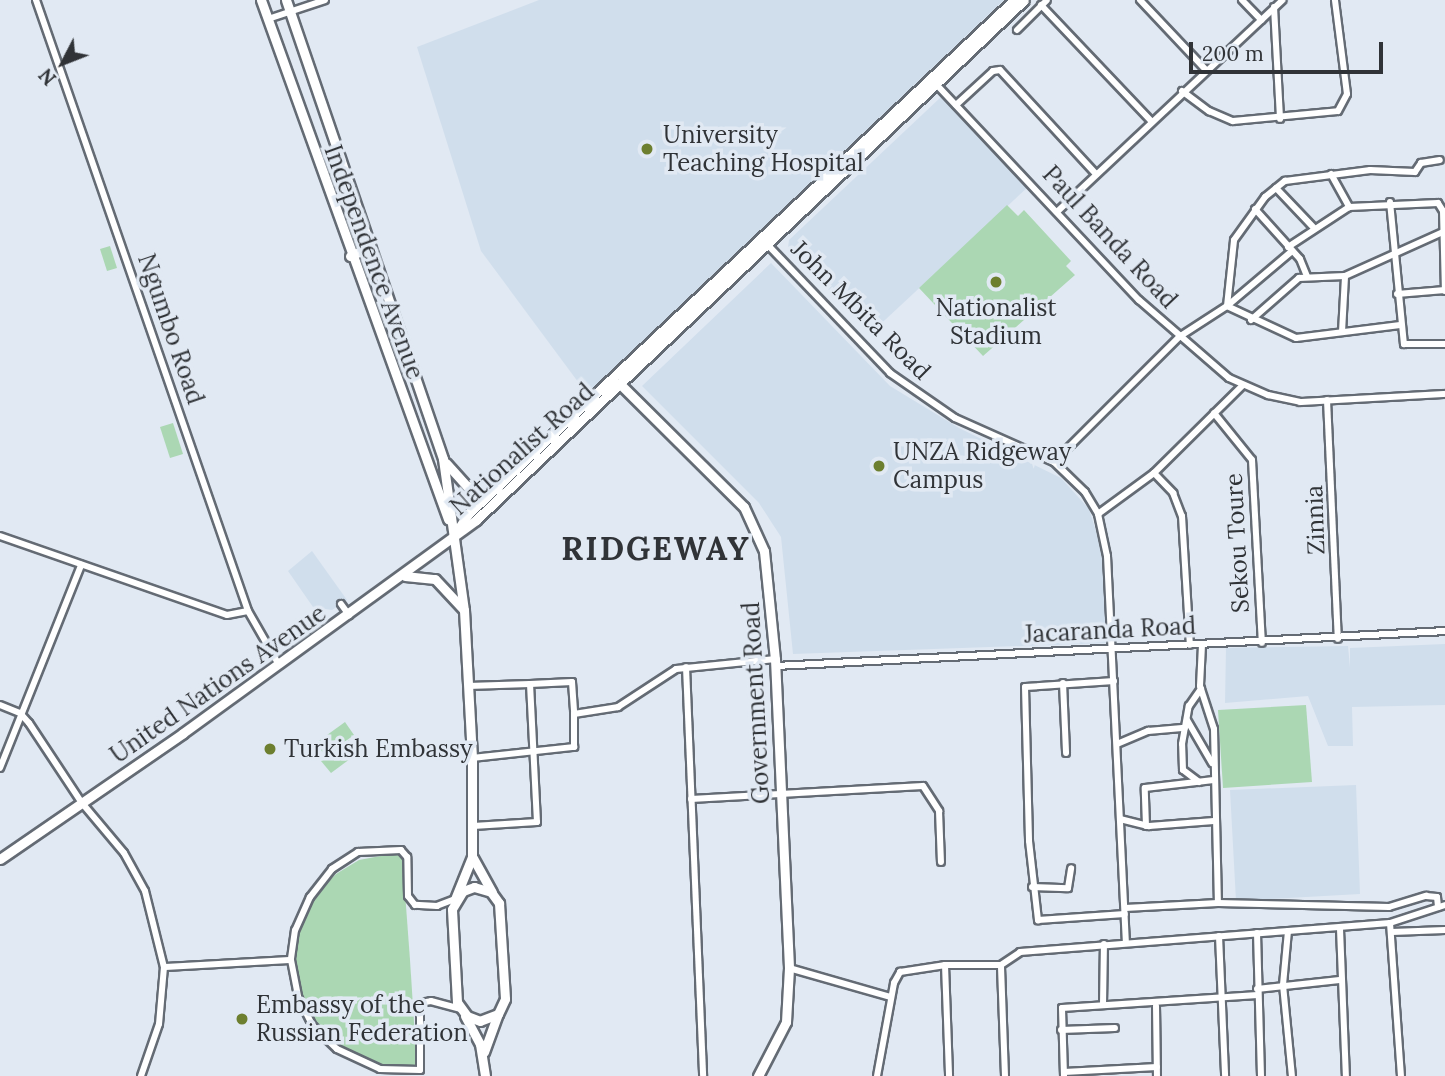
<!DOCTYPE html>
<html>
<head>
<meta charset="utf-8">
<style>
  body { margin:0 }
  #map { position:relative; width:1445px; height:1076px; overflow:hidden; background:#e1e9f3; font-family:Lora,serif }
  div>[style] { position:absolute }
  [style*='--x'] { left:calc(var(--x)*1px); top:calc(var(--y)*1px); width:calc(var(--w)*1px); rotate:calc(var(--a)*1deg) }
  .built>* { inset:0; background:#d0deec }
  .green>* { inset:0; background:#abd7b3 }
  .roads { filter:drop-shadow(2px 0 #646b74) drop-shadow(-2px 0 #646b74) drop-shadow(0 2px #646b74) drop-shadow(0 -2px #646b74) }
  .street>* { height:6px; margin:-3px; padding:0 3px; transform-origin:3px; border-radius:3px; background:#fff }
  .secondary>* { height:9px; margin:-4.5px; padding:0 4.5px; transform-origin:4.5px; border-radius:4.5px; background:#fff }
  .dots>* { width:19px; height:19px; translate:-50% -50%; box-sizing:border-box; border:4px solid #e1e9f3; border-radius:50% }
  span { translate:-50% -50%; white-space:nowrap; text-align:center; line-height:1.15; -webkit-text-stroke:7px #e1e9f3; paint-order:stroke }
  .poi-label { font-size:24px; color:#303337 }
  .left { translate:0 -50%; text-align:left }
  .street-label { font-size:24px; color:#303337 }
  .district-label { font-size:32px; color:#303337; font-weight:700; letter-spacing:2px }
  .north { position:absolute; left:28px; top:28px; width:70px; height:70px; -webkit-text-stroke:5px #e1e9f3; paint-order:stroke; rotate:228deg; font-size:19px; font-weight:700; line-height:28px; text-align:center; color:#303337 }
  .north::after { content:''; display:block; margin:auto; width:24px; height:32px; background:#303337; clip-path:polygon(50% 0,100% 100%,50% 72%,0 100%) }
  .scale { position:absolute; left:1189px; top:42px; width:194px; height:32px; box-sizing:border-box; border:4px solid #303337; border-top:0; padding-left:9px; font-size:21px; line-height:24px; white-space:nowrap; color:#303337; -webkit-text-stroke:5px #e1e9f3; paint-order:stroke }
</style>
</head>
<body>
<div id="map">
  <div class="built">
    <i style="clip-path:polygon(539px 0,1004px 0,587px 394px,481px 251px,417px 47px)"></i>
    <i style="clip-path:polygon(941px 97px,1029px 186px,871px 333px,788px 248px,789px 240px)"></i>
    <i style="clip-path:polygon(771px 263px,890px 386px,959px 428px,1061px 478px,1089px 509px,1108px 570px,1106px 643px,793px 654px,781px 537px,759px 503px,642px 386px)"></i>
    <i style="clip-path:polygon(312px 551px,347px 600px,332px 610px,313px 607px,288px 571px)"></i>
    <i style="clip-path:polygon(1445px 644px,1445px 705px,1352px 707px,1353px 746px,1328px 746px,1308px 696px,1225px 703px,1226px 648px,1348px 646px,1350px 668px,1350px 648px)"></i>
    <i style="clip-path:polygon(1356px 785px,1360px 894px,1236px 901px,1230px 790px)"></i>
  </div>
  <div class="green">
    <i style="clip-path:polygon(1007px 205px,1018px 216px,1024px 210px,1071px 261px,1066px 266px,1075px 275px,983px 356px,919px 288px)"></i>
    <i style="clip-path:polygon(110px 246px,117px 268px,107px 271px,100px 249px)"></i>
    <i style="clip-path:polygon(173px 423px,183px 454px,170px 458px,160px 427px)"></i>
    <i style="clip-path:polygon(1306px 705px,1312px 782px,1223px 788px,1218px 710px)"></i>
    <i style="clip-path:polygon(345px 722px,354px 735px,325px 756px,316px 743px)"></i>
    <i style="clip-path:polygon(349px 740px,358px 753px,331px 773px,321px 761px)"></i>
    <i style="clip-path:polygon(402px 852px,410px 960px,417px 1068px,382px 1067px,338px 1047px,315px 1023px,300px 995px,294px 964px,298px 930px,312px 898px,336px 874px,359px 860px)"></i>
  </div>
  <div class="roads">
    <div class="street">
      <i style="--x:36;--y:0;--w:647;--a:70.86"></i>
      <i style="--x:248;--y:611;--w:62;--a:60.1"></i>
      <i style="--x:1140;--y:0;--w:95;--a:46.7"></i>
      <i style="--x:1242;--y:0;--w:28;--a:46"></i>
      <i style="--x:1041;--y:5;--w:160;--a:46.5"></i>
      <i style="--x:1274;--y:7;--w:112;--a:86.9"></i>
      <i style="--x:268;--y:19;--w:60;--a:-18.4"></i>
      <i style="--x:1017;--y:30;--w:42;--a:-45"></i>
      <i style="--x:935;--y:83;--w:298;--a:46.8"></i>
      <i style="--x:1139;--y:300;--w:119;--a:40.9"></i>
      <i style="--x:1229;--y:378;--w:43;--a:23.6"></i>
      <i style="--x:1268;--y:395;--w:33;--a:12"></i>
      <i style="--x:1300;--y:402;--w:145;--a:-3.2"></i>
      <i style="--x:1182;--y:91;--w:34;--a:37"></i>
      <i style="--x:1209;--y:111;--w:26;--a:23"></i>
      <i style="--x:1233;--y:121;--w:105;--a:-5.4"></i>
      <i style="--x:1338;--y:111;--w:19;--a:-62"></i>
      <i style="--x:1347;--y:94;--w:95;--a:-97.3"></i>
      <i style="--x:956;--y:105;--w:50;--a:-42.6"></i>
      <i style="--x:993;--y:71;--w:7;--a:-8"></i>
      <i style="--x:1000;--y:70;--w:142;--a:47.3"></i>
      <i style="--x:1331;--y:174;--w:38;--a:61"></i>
      <i style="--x:1276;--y:188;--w:54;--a:46.5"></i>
      <i style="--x:1390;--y:202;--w:143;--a:84.4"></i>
      <i style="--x:1404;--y:344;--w:41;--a:0"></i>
      <i style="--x:1255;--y:209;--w:67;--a:48"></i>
      <i style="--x:1300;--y:259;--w:18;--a:68"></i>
      <i style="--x:1058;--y:211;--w:308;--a:-43.2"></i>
      <i style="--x:765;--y:242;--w:181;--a:46.3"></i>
      <i style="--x:890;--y:373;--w:79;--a:34.7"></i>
      <i style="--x:955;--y:418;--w:108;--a:24"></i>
      <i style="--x:1054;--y:462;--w:43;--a:44.1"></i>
      <i style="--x:1085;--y:492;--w:26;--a:59"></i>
      <i style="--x:1098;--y:514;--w:43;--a:77.9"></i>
      <i style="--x:1107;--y:556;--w:386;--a:87.2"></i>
      <i style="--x:1288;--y:247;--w:73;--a:-33.3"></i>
      <i style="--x:1349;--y:207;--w:89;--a:-2.6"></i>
      <i style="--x:1438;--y:203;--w:9;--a:58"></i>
      <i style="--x:1443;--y:211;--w:80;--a:88.6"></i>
      <i style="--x:1397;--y:294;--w:48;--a:-4.8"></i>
      <i style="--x:1227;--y:306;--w:66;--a:-83.9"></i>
      <i style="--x:1234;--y:240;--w:53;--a:-54.2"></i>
      <i style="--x:1265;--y:197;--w:26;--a:-39"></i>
      <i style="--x:1285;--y:181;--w:86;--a:-7.4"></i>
      <i style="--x:1370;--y:170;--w:45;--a:2.5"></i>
      <i style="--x:1415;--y:172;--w:11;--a:-56"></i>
      <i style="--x:1421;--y:163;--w:19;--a:-9"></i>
      <i style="--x:1227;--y:306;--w:76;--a:24.9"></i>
      <i style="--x:1296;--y:338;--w:105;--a:-7.1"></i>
      <i style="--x:1251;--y:320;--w:64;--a:-41.2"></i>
      <i style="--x:1299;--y:278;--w:46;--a:-2.5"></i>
      <i style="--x:1345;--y:276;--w:107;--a:-24.2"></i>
      <i style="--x:1342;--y:332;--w:56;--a:-86.9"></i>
      <i style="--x:1327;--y:400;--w:239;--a:87.4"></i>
      <i style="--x:1214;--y:413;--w:60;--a:51"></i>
      <i style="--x:1252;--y:460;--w:183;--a:86.9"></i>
      <i style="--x:1054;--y:462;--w:177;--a:-45"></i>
      <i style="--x:1179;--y:337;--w:57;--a:-32.9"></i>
      <i style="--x:1227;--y:306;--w:85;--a:-40.2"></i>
      <i style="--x:1154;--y:473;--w:28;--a:46"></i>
      <i style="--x:1173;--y:493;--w:25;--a:69"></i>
      <i style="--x:1182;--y:516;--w:129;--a:86.5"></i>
      <i style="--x:1098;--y:514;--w:69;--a:-36.2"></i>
      <i style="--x:1154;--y:473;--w:125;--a:-44.7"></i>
      <i style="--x:0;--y:536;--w:240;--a:19.2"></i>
      <i style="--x:227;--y:615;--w:21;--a:-11"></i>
      <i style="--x:341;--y:604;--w:14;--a:54"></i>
      <i style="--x:1202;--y:645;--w:41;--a:92.8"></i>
      <i style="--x:1200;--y:686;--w:45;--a:72"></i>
      <i style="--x:1214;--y:729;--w:174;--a:88.7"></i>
      <i style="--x:1218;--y:903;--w:171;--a:1.3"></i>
      <i style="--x:1389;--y:907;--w:39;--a:-17"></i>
      <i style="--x:1426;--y:896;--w:11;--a:5"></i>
      <i style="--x:1437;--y:897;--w:10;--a:84"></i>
      <i style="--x:776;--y:666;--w:670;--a:-2.99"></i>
      <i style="--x:686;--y:667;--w:409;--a:87.6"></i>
      <i style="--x:1114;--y:681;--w:89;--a:176.1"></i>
      <i style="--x:1025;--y:687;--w:154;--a:88.5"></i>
      <i style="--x:1029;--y:841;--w:80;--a:83.5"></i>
      <i style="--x:1038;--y:920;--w:87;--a:-3.9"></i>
      <i style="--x:1063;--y:683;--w:70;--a:87.5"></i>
      <i style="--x:530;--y:684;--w:42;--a:-2.7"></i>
      <i style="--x:572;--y:682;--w:32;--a:86"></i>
      <i style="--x:574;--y:714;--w:45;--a:-9"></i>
      <i style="--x:618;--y:707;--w:69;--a:-33.2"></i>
      <i style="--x:676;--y:669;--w:100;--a:-5.8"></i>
      <i style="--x:468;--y:686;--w:62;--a:-1.8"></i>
      <i style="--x:530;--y:684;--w:138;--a:87.1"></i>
      <i style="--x:537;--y:822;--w:64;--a:176.4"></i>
      <i style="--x:0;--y:705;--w:22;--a:22"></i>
      <i style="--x:20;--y:713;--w:13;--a:48"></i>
      <i style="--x:29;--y:723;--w:96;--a:56.5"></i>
      <i style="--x:82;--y:803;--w:65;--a:50"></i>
      <i style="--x:124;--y:853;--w:43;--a:61.1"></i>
      <i style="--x:145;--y:891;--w:78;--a:76"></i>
      <i style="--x:164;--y:967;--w:57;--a:95"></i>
      <i style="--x:159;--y:1024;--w:55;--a:109.1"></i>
      <i style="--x:1187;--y:720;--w:50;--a:59.8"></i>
      <i style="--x:1117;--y:744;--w:34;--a:-23"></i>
      <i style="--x:1148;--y:731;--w:37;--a:-5"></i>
      <i style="--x:472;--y:758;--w:103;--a:-6.2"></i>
      <i style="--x:574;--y:747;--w:33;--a:-90"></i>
      <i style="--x:0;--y:768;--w:219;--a:-68.2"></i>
      <i style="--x:1199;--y:782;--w:20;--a:-143"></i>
      <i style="--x:1183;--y:770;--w:26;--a:-92"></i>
      <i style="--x:1182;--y:744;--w:39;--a:-80"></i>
      <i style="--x:1189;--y:706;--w:21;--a:-55"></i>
      <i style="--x:691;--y:799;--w:232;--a:-3.2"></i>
      <i style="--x:923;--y:786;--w:30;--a:57"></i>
      <i style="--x:939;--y:811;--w:51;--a:87.8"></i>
      <i style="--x:1120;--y:819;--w:30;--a:14"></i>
      <i style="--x:1149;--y:826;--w:65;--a:-4.4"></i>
      <i style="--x:1146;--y:826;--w:38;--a:-92"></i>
      <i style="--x:1145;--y:788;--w:69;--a:-6.6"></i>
      <i style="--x:1032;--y:887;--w:36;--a:2"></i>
      <i style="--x:1068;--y:888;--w:20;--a:-81"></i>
      <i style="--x:455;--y:899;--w:19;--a:159"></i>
      <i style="--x:437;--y:906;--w:22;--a:-177"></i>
      <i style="--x:415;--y:905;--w:11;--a:-128"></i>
      <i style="--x:408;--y:896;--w:39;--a:-91"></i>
      <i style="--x:407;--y:857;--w:9;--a:-131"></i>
      <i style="--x:401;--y:850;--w:43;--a:177.3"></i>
      <i style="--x:358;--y:852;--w:31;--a:147"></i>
      <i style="--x:332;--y:869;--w:36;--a:128"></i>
      <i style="--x:310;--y:897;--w:36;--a:114"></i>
      <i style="--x:295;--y:930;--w:30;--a:98"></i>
      <i style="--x:291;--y:960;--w:38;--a:79"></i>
      <i style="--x:298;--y:997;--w:33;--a:63"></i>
      <i style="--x:313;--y:1026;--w:33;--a:44"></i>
      <i style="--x:337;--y:1049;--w:47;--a:24.9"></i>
      <i style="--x:380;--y:1069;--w:40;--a:1.4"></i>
      <i style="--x:420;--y:1070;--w:67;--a:-90"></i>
      <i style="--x:420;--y:1003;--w:11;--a:-10"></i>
      <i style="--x:431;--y:1001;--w:30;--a:15"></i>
      <i style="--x:1125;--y:908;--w:93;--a:-3.1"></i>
      <i style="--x:1390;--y:923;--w:153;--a:85.9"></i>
      <i style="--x:1340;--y:929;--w:147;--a:87.7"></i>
      <i style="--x:1288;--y:931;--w:54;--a:95.3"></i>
      <i style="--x:1283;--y:985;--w:91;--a:84.4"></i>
      <i style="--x:1392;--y:932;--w:53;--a:-2.2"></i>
      <i style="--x:1257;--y:933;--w:143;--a:88.4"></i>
      <i style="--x:1219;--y:936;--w:140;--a:87.5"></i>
      <i style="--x:945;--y:965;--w:111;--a:87.9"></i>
      <i style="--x:164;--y:967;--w:127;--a:-3.2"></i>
      <i style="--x:789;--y:968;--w:106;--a:15.9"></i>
      <i style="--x:1257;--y:989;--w:83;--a:-6.2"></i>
      <i style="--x:1103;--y:1005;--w:61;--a:-89.1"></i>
      <i style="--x:1156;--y:1006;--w:70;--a:89.2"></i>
      <i style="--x:1061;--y:1030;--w:54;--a:-2.1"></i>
      <i style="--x:1064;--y:1072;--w:93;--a:-3.1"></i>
      <i style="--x:877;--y:1076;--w:95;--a:-79.6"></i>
      <i style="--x:894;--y:983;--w:13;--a:-61"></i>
      <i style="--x:900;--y:972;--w:46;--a:-8.8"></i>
      <i style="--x:945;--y:965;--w:56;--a:0"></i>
      <i style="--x:1005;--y:1076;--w:111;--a:-92.1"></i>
      <i style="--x:1001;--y:965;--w:23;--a:-34"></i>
      <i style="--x:1020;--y:952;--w:371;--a:-4.5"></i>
      <i style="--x:1390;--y:923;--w:58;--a:-18.1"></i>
      <i style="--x:1064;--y:1076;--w:68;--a:-91.7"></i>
      <i style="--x:1062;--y:1008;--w:196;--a:-3.8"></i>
    </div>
    <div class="secondary">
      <i style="--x:261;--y:0;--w:552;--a:70.19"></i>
      <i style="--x:286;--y:0;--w:485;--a:71.1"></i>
      <i style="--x:443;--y:459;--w:152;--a:82.1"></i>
      <i style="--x:464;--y:610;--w:148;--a:86.9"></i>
      <i style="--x:472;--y:758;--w:99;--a:90"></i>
      <i style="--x:472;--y:857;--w:45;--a:112"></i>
      <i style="--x:350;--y:256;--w:22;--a:-24"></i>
      <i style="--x:619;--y:383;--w:176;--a:44.8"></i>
      <i style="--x:744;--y:507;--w:48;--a:65.6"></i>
      <i style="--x:764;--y:551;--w:109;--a:84.2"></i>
      <i style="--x:775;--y:659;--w:309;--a:87.4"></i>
      <i style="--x:789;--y:968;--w:54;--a:93.2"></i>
      <i style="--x:786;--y:1022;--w:61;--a:117.4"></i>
      <i style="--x:446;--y:463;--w:31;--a:48"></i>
      <i style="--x:467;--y:486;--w:31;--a:6"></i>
      <i style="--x:457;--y:531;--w:20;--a:-57"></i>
      <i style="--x:468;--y:514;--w:750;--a:-43.27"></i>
      <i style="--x:405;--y:576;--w:30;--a:6"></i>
      <i style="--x:435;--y:579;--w:42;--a:46.9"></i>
      <i style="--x:473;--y:858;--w:39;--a:61"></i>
      <i style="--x:0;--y:859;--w:222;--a:-34.5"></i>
      <i style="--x:183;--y:733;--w:362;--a:-36"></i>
      <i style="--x:476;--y:520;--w:755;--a:-43.5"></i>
      <i style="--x:474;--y:887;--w:18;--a:16"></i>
      <i style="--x:491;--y:892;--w:14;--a:54"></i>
      <i style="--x:499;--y:903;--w:96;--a:86.4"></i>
      <i style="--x:505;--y:999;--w:17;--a:115"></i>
      <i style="--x:498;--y:1014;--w:19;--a:159"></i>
      <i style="--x:480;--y:1021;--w:14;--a:-159"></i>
      <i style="--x:467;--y:1016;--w:17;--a:-126"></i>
      <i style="--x:457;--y:1002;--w:93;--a:-93.1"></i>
      <i style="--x:452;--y:909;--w:21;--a:-59"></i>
      <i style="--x:463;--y:891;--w:12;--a:-20"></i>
      <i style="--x:465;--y:1016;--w:32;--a:62"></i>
      <i style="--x:480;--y:1044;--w:32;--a:81"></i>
      <i style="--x:484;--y:1052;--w:38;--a:-70"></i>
    </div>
  </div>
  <div class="dots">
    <i style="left:647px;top:149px;background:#6d7f2f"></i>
    <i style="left:996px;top:282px;background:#6d7f2f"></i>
    <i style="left:879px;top:466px;background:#6d7f2f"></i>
    <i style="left:270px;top:749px;background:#6d7f2f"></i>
    <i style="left:242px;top:1019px;background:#6d7f2f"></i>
  </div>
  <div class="poi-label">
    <span class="left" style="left:663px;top:149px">University<br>Teaching Hospital</span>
    <span style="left:996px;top:322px">Nationalist<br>Stadium</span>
    <span class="left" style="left:893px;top:466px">UNZA Ridgeway<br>Campus</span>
    <span class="left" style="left:284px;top:749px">Turkish Embassy</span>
    <span class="left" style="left:256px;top:1019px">Embassy of the<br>Russian Federation</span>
  </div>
  <div class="street-label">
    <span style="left:1110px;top:237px;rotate:47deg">Paul Banda Road</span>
    <span style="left:374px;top:262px;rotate:70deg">Independence Avenue</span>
    <span style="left:861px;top:310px;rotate:45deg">John Mbita Road</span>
    <span style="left:171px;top:329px;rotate:71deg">Ngumbo Road</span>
    <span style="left:522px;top:449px;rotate:-42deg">Nationalist Road</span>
    <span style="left:1315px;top:520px;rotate:-92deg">Zinnia</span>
    <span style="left:1237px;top:543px;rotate:-93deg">Sekou Toure</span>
    <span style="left:1110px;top:630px;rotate:-3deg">Jacaranda Road</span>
    <span style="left:218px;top:684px;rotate:-35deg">United Nations Avenue</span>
    <span style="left:756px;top:703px;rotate:-93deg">Government Road</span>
  </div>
  <div class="district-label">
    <span style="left:656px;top:549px">RIDGEWAY</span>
  </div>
  <div class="north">N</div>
  <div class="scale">200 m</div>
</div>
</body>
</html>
